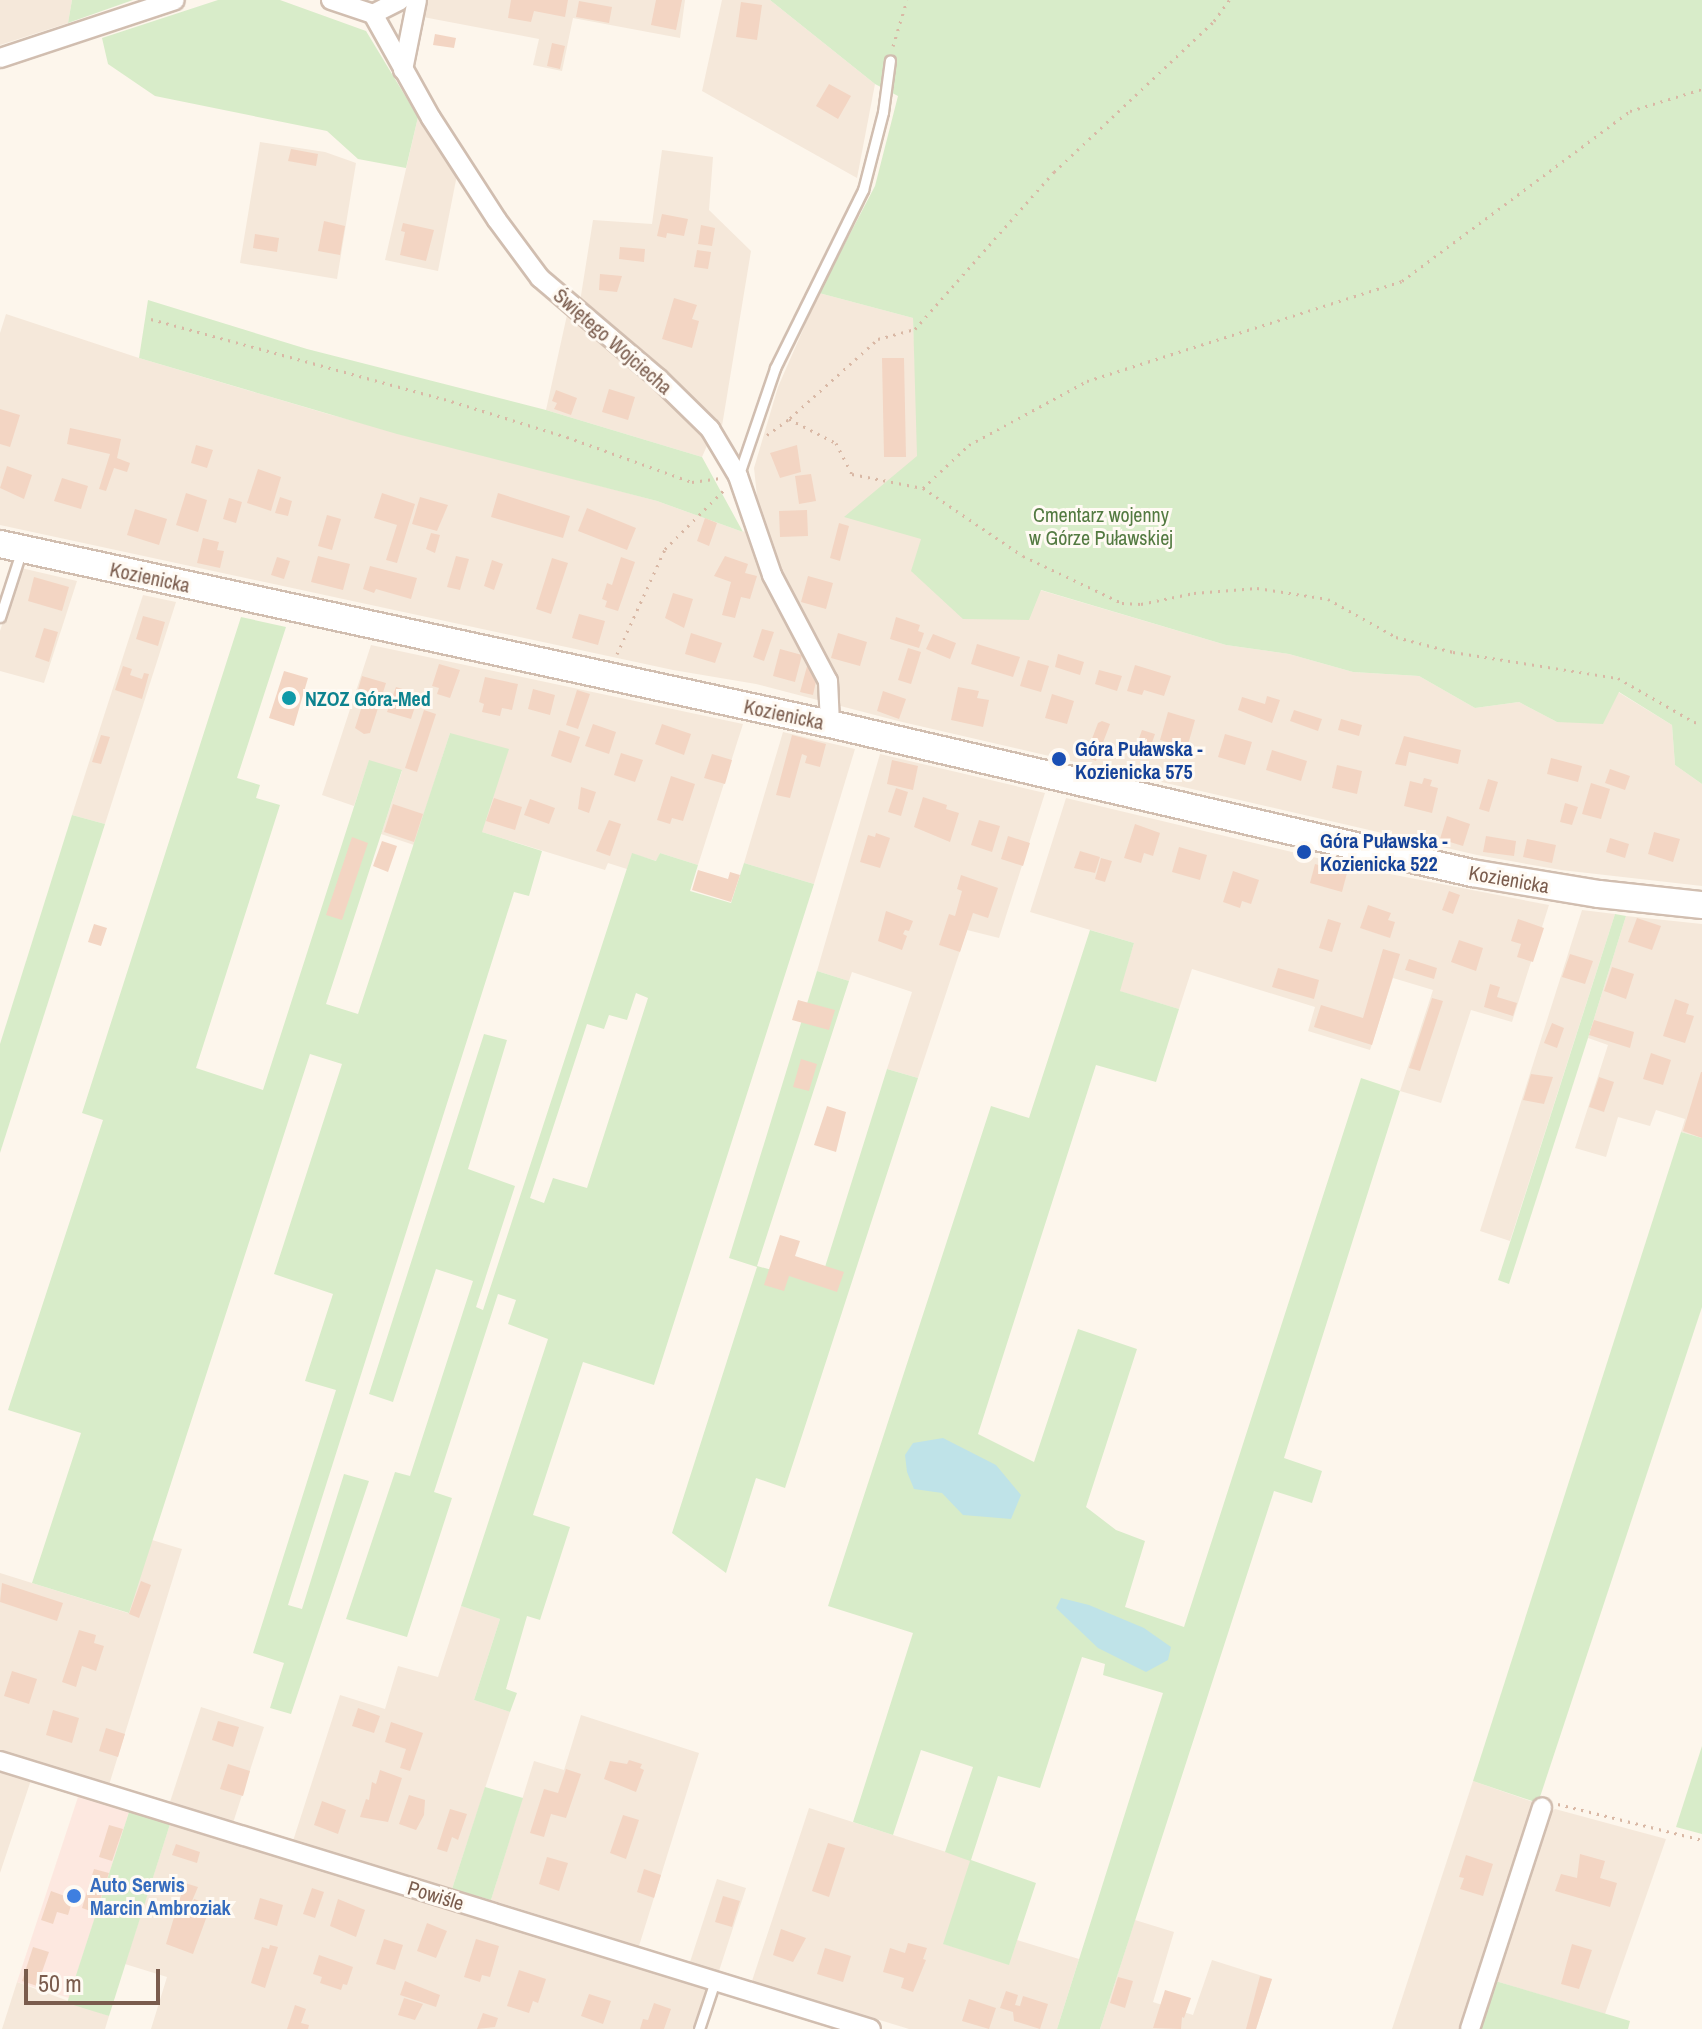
<!DOCTYPE html>
<html>
<head>
<meta charset="utf-8">
<style>
  body { margin:0 }
  #map { position:relative; width:1702px; height:2029px; overflow:hidden; background:#fdf6ec; font-family:"Archivo Narrow",sans-serif }
  div>[style] { position:absolute }
  [style*='--x'] { left:calc(var(--x)*1px); top:calc(var(--y)*1px); width:calc(var(--w)*1px); rotate:calc(var(--a)*1deg) }
  .residential>* { inset:0; background:#f5e8da }
  .commercial>* { inset:0; background:#fde8e0 }
  .green>* { inset:0; background:#d8ecc9 }
  .water>* { inset:0; background:#bfe3e8 }
  .building>* { inset:0; background:#f3d5c3 }
  .path>* { height:3px; margin-top:-1.5px; transform-origin:0; background:repeating-linear-gradient(90deg,#d9b8a5 0 2px,transparent 0 8px) }
  .roads { filter:drop-shadow(2px 0 #d1beb0) drop-shadow(-2px 0 #d1beb0) drop-shadow(0 2px #d1beb0) drop-shadow(0 -2px #d1beb0) }
  .service>* { height:9px; margin:-4.5px; padding:0 4.5px; transform-origin:4.5px; border-radius:4.5px; background:#fff }
  .minor>* { height:18px; margin:-9px; padding:0 9px; transform-origin:9px; border-radius:9px; background:#fff }
  .secondary>* { height:26px; margin:-13px; padding:0 13px; transform-origin:13px; border-radius:13px; background:#fff }
  .dots>* { width:22px; height:22px; translate:-50% -50%; box-sizing:border-box; border:4px solid #fffaf3; border-radius:50% }
  span { translate:-50% -50%; white-space:nowrap; text-align:center; line-height:1.15; -webkit-text-stroke:6px #fffaf3; paint-order:stroke }
  .street-label { font-size:20px; color:#7a5c4d }
  .park-label { font-size:20px; color:#537a41 }
  .culture-label { font-size:20px; color:#0d838f; font-weight:700 }
  .left { translate:0 -50%; text-align:left }
  .transit-label { font-size:20px; color:#164399; font-weight:700 }
  .shop-label { font-size:20px; color:#366cbe; font-weight:700 }
  .scale { position:absolute; left:24px; top:1969px; width:136px; height:36px; box-sizing:border-box; border:4px solid #7a5c4d; border-top:0; padding-left:10px; font-size:24px; line-height:28px; white-space:nowrap; color:#7a5c4d; -webkit-text-stroke:6px #fffaf3; paint-order:stroke }
</style>
</head>
<body>
<div id="map">
  <div class="residential">
    <i style="clip-path:polygon(0 0,72px 0,68px 23px,0 45px)"></i>
    <i style="clip-path:polygon(426px 0,685px 0,680px 38px,573px 18px,562px 71px,533px 65px,539px 39px,423px 17px)"></i>
    <i style="clip-path:polygon(722px 0,770px 0,875px 84px,857px 178px,702px 91px)"></i>
    <i style="clip-path:polygon(418px 117px,457px 175px,438px 271px,385px 260px)"></i>
    <i style="clip-path:polygon(260px 142px,325px 152px,356px 163px,337px 279px,240px 263px)"></i>
    <i style="clip-path:polygon(662px 150px,713px 157px,709px 210px,751px 251px,721px 432px,710px 439px,702px 457px,546px 410px,567px 315px,579px 308px,593px 220px,652px 224px)"></i>
    <i style="clip-path:polygon(819px 293px,913px 318px,922px 539px,1040px 590px,1226px 645px,1289px 654px,1353px 672px,1419px 676px,1475px 708px,1519px 702px,1557px 722px,1618px 692px,1672px 725px,1675px 765px,1702px 784px,1702px 886px,1561px 870px,1477px 855px,898px 721px,756px 684px,673px 670px,0 525px,0 333px,6px 314px,139px 358px,328px 414px,657px 501px,743px 532px,759px 515px,754px 468px,778px 387px)"></i>
    <i style="clip-path:polygon(21px 568px,77px 581px,44px 683px,0 671px,0 631px)"></i>
    <i style="clip-path:polygon(143px 595px,176px 602px,105px 824px,72px 815px)"></i>
    <i style="clip-path:polygon(371px 645px,743px 724px,698px 865px,660px 853px,657px 861px,632px 854px,627px 869px,608px 863px,605px 870px,482px 832px,450px 733px,414px 845px,381px 834px,402px 771px,369px 761px,354px 806px,322px 795px)"></i>
    <i style="clip-path:polygon(783px 732px,855px 749px,814px 884px,744px 863px)"></i>
    <i style="clip-path:polygon(880px 754px,1045px 793px,999px 938px,967px 930px,918px 1078px,887px 1069px,912px 992px,852px 972px,849px 981px,817px 971px)"></i>
    <i style="clip-path:polygon(1066px 798px,1359px 868px,1549px 905px,1512px 1022px,1471px 1010px,1441px 1103px,1400px 1091px,1433px 990px,1393px 978px,1370px 1050px,1308px 1031px,1315px 1007px,1192px 969px,1179px 1009px,1119px 991px,1134px 943px,1030px 912px)"></i>
    <i style="clip-path:polygon(1582px 910px,1615px 914px,1510px 1241px,1480px 1231px)"></i>
    <i style="clip-path:polygon(1626px 916px,1702px 924px,1702px 1138px,1681px 1132px,1685px 1119px,1656px 1110px,1650px 1126px,1618px 1117px,1606px 1157px,1575px 1148px,1608px 1045px,1588px 1038px)"></i>
    <i style="clip-path:polygon(152px 1540px,182px 1549px,109px 1785px,0 1751px,0 1573px,128px 1613px)"></i>
    <i style="clip-path:polygon(461px 1606px,500px 1619px,474px 1700px,510px 1712px,452px 1889px,293px 1841px,340px 1695px,385px 1709px,398px 1666px,438px 1677px)"></i>
    <i style="clip-path:polygon(201px 1707px,264px 1727px,233px 1823px,170px 1802px)"></i>
    <i style="clip-path:polygon(581px 1715px,699px 1753px,639px 1946px,491px 1900px,534px 1761px,564px 1770px)"></i>
    <i style="clip-path:polygon(0 1771px,31px 1780px,0 1873px)"></i>
    <i style="clip-path:polygon(1473px 1781px,1533px 1802px,1462px 2029px,1392px 2029px)"></i>
    <i style="clip-path:polygon(809px 1808px,971px 1860px,944px 1944px,1009px 1964px,1017px 1940px,1079px 1959px,1057px 2029px,909px 2029px,752px 1981px)"></i>
    <i style="clip-path:polygon(1555px 1809px,1666px 1839px,1605px 2014px,1492px 1980px,1548px 1814px)"></i>
    <i style="clip-path:polygon(171px 1821px,716px 1988px,703px 2029px,151px 2029px,167px 1977px,125px 1964px)"></i>
    <i style="clip-path:polygon(717px 1879px,746px 1888px,719px 1971px,690px 1962px)"></i>
    <i style="clip-path:polygon(1135px 1920px,1174px 1932px,1153px 2002px,1193px 2015px,1212px 1960px,1272px 1979px,1256px 2029px,1100px 2029px)"></i>
    <i style="clip-path:polygon(17px 1982px,109px 2016px,105px 2029px,2px 2029px)"></i>
  </div>
  <div class="commercial">
    <i style="clip-path:polygon(79px 1794px,130px 1809px,69px 1998px,17px 1982px)"></i>
  </div>
  <div class="green">
    <i style="clip-path:polygon(72px 0,133px 0,68px 23px)"></i>
    <i style="clip-path:polygon(218px 0,280px 0,366px 31px,418px 117px,406px 168px,358px 159px,327px 131px,155px 96px,108px 64px,102px 38px)"></i>
    <i style="clip-path:polygon(770px 0,1702px 0,1702px 784px,1675px 765px,1672px 725px,1619px 692px,1603px 724px,1557px 722px,1519px 702px,1475px 708px,1419px 676px,1353px 672px,1289px 654px,1226px 645px,1041px 590px,1029px 620px,963px 619px,911px 571px,921px 539px,844px 517px,917px 456px,913px 318px,819px 293px,875px 186px,898px 96px,875px 84px)"></i>
    <i style="clip-path:polygon(148px 300px,307px 349px,546px 410px,702px 457px,743px 532px,657px 501px,397px 434px,139px 358px)"></i>
    <i style="clip-path:polygon(241px 617px,286px 627px,237px 778px,260px 785px,256px 798px,280px 805px,196px 1068px,263px 1090px,369px 760px,402px 770px,326px 1004px,358px 1014px,450px 733px,509px 749px,482px 832px,542px 851px,529px 896px,514px 892px,288px 1605px,302px 1609px,344px 1474px,369px 1481px,291px 1714px,270px 1708px,284px 1663px,253px 1653px,336px 1390px,305px 1381px,333px 1294px,274px 1274px,342px 1064px,310px 1054px,129px 1613px,32px 1583px,81px 1433px,8px 1410px,103px 1120px,82px 1113px)"></i>
    <i style="clip-path:polygon(72px 815px,105px 824px,0 1153px,0 1044px)"></i>
    <i style="clip-path:polygon(evenodd,632px 853px,656px 861px,660px 853px,698px 865px,690px 891px,731px 903px,744px 863px,814px 884px,654px 1385px,583px 1362px,533px 1515px,570px 1527px,540px 1620px,527px 1616px,506px 1689px,517px 1693px,510px 1712px,474px 1700px,500px 1619px,461px 1606px,548px 1339px,508px 1324px,516px 1300px,498px 1294px,434px 1492px,452px 1498px,407px 1637px,346px 1619px,395px 1472px,410px 1476px,473px 1281px,436px 1269px,393px 1402px,369px 1394px,484px 1034px,507px 1040px,468px 1169px,515px 1186px,476px 1307px,483px 1310px,632px 853px,636px 993px,648px 998px,587px 1188px,553px 1178px,544px 1203px,530px 1198px,587px 1024px,604px 1029px,609px 1015px,627px 1020px,636px 993px)"></i>
    <i style="clip-path:polygon(1615px 914px,1626px 916px,1588px 1038px,1509px 1284px,1498px 1280px)"></i>
    <i style="clip-path:polygon(1090px 930px,1134px 943px,1120px 991px,1179px 1009px,1156px 1082px,1096px 1065px,978px 1434px,1034px 1462px,1078px 1329px,1137px 1349px,1086px 1507px,1116px 1530px,1145px 1541px,1125px 1607px,1184px 1627px,1361px 1078px,1400px 1091px,1284px 1458px,1322px 1471px,1312px 1503px,1274px 1491px,1100px 2029px,1057px 2029px,1163px 1693px,1103px 1675px,1105px 1664px,1082px 1657px,1040px 1788px,998px 1776px,971px 1860px,1036px 1883px,1009px 1965px,943px 1944px,970px 1861px,945px 1852px,973px 1767px,921px 1750px,893px 1835px,853px 1822px,913px 1633px,828px 1606px,991px 1106px,1029px 1118px)"></i>
    <i style="clip-path:polygon(817px 971px,849px 981px,757px 1266px,820px 1283px,887px 1069px,918px 1078px,785px 1488px,756px 1478px,726px 1573px,672px 1533px,757px 1267px,729px 1258px)"></i>
    <i style="clip-path:polygon(1681px 1132px,1702px 1138px,1702px 1307px,1538px 1803px,1473px 1781px)"></i>
    <i style="clip-path:polygon(1702px 1746px,1702px 1834px,1676px 1827px)"></i>
    <i style="clip-path:polygon(485px 1787px,523px 1798px,491px 1900px,452px 1889px)"></i>
    <i style="clip-path:polygon(130px 1809px,171px 1821px,109px 2016px,67px 2003px)"></i>
    <i style="clip-path:polygon(1492px 1980px,1630px 2021px,1628px 2029px,1478px 2029px)"></i>
  </div>
  <div class="water">
    <i style="clip-path:polygon(943px 1438px,996px 1465px,1021px 1495px,1011px 1519px,963px 1515px,942px 1493px,914px 1489px,907px 1472px,905px 1455px,913px 1443px)"></i>
    <i style="clip-path:polygon(1061px 1598px,1089px 1605px,1144px 1628px,1171px 1647px,1168px 1660px,1146px 1672px,1098px 1648px,1056px 1608px)"></i>
  </div>
  <div class="building">
    <i style="clip-path:polygon(511px 0,568px 0,565px 17px,534px 11px,531px 22px,508px 18px)"></i>
    <i style="clip-path:polygon(656px 0,682px 0,676px 30px,651px 25px)"></i>
    <i style="clip-path:polygon(579px 1px,612px 7px,609px 23px,576px 17px)"></i>
    <i style="clip-path:polygon(741px 2px,762px 5px,757px 40px,736px 37px)"></i>
    <i style="clip-path:polygon(435px 34px,456px 38px,454px 48px,433px 45px)"></i>
    <i style="clip-path:polygon(552px 43px,565px 46px,560px 69px,547px 66px)"></i>
    <i style="clip-path:polygon(829px 84px,851px 96px,838px 119px,816px 106px)"></i>
    <i style="clip-path:polygon(291px 149px,318px 154px,316px 166px,288px 161px)"></i>
    <i style="clip-path:polygon(662px 214px,688px 219px,684px 236px,667px 233px,666px 238px,657px 236px)"></i>
    <i style="clip-path:polygon(324px 221px,345px 226px,340px 255px,318px 251px)"></i>
    <i style="clip-path:polygon(403px 223px,434px 230px,426px 261px,400px 255px,405px 232px,401px 231px)"></i>
    <i style="clip-path:polygon(701px 225px,715px 228px,712px 246px,698px 244px)"></i>
    <i style="clip-path:polygon(255px 234px,279px 238px,277px 252px,253px 248px)"></i>
    <i style="clip-path:polygon(620px 247px,645px 249px,644px 262px,619px 259px)"></i>
    <i style="clip-path:polygon(697px 250px,711px 252px,708px 269px,694px 267px)"></i>
    <i style="clip-path:polygon(600px 274px,622px 276px,617px 292px,599px 290px)"></i>
    <i style="clip-path:polygon(674px 298px,697px 305px,692px 319px,699px 321px,692px 348px,662px 339px)"></i>
    <i style="clip-path:polygon(882px 358px,904px 358px,906px 457px,884px 457px)"></i>
    <i style="clip-path:polygon(609px 389px,635px 397px,628px 420px,602px 412px)"></i>
    <i style="clip-path:polygon(556px 390px,577px 398px,571px 415px,554px 409px,557px 403px,552px 401px)"></i>
    <i style="clip-path:polygon(0 409px,20px 415px,10px 447px,0 444px)"></i>
    <i style="clip-path:polygon(70px 428px,121px 439px,117px 458px,130px 463px,127px 472px,114px 468px,106px 491px,99px 489px,110px 454px,67px 444px)"></i>
    <i style="clip-path:polygon(196px 445px,213px 450px,207px 468px,191px 463px)"></i>
    <i style="clip-path:polygon(797px 445px,801px 472px,780px 478px,770px 453px)"></i>
    <i style="clip-path:polygon(7px 466px,32px 475px,24px 499px,0 488px)"></i>
    <i style="clip-path:polygon(258px 469px,281px 477px,271px 511px,247px 503px)"></i>
    <i style="clip-path:polygon(811px 474px,816px 501px,799px 504px,795px 476px)"></i>
    <i style="clip-path:polygon(62px 478px,88px 486px,81px 509px,54px 501px)"></i>
    <i style="clip-path:polygon(186px 493px,207px 500px,198px 532px,176px 525px)"></i>
    <i style="clip-path:polygon(382px 493px,415px 504px,397px 563px,386px 560px,397px 525px,374px 518px)"></i>
    <i style="clip-path:polygon(498px 493px,570px 516px,563px 538px,491px 517px)"></i>
    <i style="clip-path:polygon(280px 497px,292px 501px,288px 516px,275px 513px)"></i>
    <i style="clip-path:polygon(420px 497px,448px 505px,437px 531px,412px 524px)"></i>
    <i style="clip-path:polygon(229px 498px,242px 502px,236px 523px,223px 519px)"></i>
    <i style="clip-path:polygon(587px 508px,636px 528px,627px 550px,578px 531px)"></i>
    <i style="clip-path:polygon(135px 509px,167px 519px,159px 545px,127px 535px)"></i>
    <i style="clip-path:polygon(807px 510px,808px 536px,780px 537px,779px 511px)"></i>
    <i style="clip-path:polygon(327px 515px,341px 519px,332px 550px,318px 546px)"></i>
    <i style="clip-path:polygon(705px 518px,717px 523px,709px 546px,697px 541px)"></i>
    <i style="clip-path:polygon(839px 523px,849px 526px,840px 561px,830px 558px)"></i>
    <i style="clip-path:polygon(431px 533px,440px 535px,435px 553px,426px 549px)"></i>
    <i style="clip-path:polygon(203px 538px,219px 542px,217px 550px,224px 551px,220px 568px,197px 563px)"></i>
    <i style="clip-path:polygon(318px 556px,350px 564px,343px 590px,311px 582px)"></i>
    <i style="clip-path:polygon(456px 556px,469px 559px,460px 590px,447px 587px)"></i>
    <i style="clip-path:polygon(725px 556px,748px 564px,745px 573px,757px 576px,750px 599px,741px 597px,735px 618px,722px 615px,731px 582px,714px 576px)"></i>
    <i style="clip-path:polygon(277px 557px,290px 561px,284px 579px,271px 575px)"></i>
    <i style="clip-path:polygon(621px 557px,635px 562px,618px 611px,605px 607px,607px 601px,602px 599px,607px 583px,612px 585px)"></i>
    <i style="clip-path:polygon(552px 558px,568px 563px,551px 614px,536px 609px)"></i>
    <i style="clip-path:polygon(492px 560px,503px 564px,494px 590px,484px 586px)"></i>
    <i style="clip-path:polygon(370px 566px,417px 578px,411px 599px,376px 589px,374px 593px,363px 589px)"></i>
    <i style="clip-path:polygon(808px 576px,833px 583px,826px 609px,801px 602px)"></i>
    <i style="clip-path:polygon(34px 577px,69px 587px,62px 611px,28px 601px)"></i>
    <i style="clip-path:polygon(673px 593px,693px 599px,684px 628px,665px 618px)"></i>
    <i style="clip-path:polygon(579px 614px,605px 621px,598px 645px,572px 638px)"></i>
    <i style="clip-path:polygon(143px 616px,165px 622px,158px 646px,136px 639px)"></i>
    <i style="clip-path:polygon(896px 617px,920px 625px,918px 631px,924px 633px,919px 648px,890px 639px)"></i>
    <i style="clip-path:polygon(44px 628px,58px 632px,49px 662px,35px 657px)"></i>
    <i style="clip-path:polygon(762px 629px,774px 632px,764px 661px,753px 657px)"></i>
    <i style="clip-path:polygon(691px 633px,722px 643px,715px 663px,685px 654px)"></i>
    <i style="clip-path:polygon(838px 633px,867px 642px,860px 666px,831px 658px)"></i>
    <i style="clip-path:polygon(933px 634px,956px 643px,950px 659px,926px 649px)"></i>
    <i style="clip-path:polygon(977px 644px,1020px 657px,1013px 677px,971px 664px)"></i>
    <i style="clip-path:polygon(908px 648px,921px 652px,911px 684px,898px 680px)"></i>
    <i style="clip-path:polygon(780px 649px,802px 655px,795px 682px,773px 676px)"></i>
    <i style="clip-path:polygon(1058px 654px,1084px 662px,1080px 675px,1055px 667px)"></i>
    <i style="clip-path:polygon(809px 659px,817px 677px,813px 695px,800px 692px)"></i>
    <i style="clip-path:polygon(1028px 660px,1049px 666px,1041px 692px,1020px 686px)"></i>
    <i style="clip-path:polygon(439px 664px,460px 670px,450px 698px,437px 694px,439px 688px,432px 686px)"></i>
    <i style="clip-path:polygon(1135px 665px,1171px 676px,1164px 696px,1144px 690px,1142px 695px,1127px 691px)"></i>
    <i style="clip-path:polygon(123px 666px,132px 669px,130px 675px,142px 679px,144px 673px,149px 674px,142px 699px,115px 690px)"></i>
    <i style="clip-path:polygon(1099px 670px,1122px 676px,1117px 691px,1095px 684px)"></i>
    <i style="clip-path:polygon(284px 671px,308px 678px,294px 726px,269px 718px)"></i>
    <i style="clip-path:polygon(362px 676px,386px 683px,380px 702px,373px 703px,379px 705px,370px 733px,364px 734px,355px 728px,362px 706px,354px 703px)"></i>
    <i style="clip-path:polygon(485px 677px,518px 684px,512px 710px,502px 708px,500px 716px,482px 712px,484px 704px,479px 702px)"></i>
    <i style="clip-path:polygon(396px 687px,419px 694px,411px 719px,387px 712px)"></i>
    <i style="clip-path:polygon(958px 687px,979px 691px,977px 698px,989px 700px,983px 727px,951px 720px)"></i>
    <i style="clip-path:polygon(533px 689px,555px 695px,550px 715px,528px 709px)"></i>
    <i style="clip-path:polygon(577px 690px,590px 694px,578px 729px,566px 725px)"></i>
    <i style="clip-path:polygon(883px 691px,906px 699px,899px 719px,877px 711px)"></i>
    <i style="clip-path:polygon(1052px 694px,1074px 701px,1067px 724px,1045px 718px)"></i>
    <i style="clip-path:polygon(1267px 696px,1280px 700px,1272px 723px,1238px 710px,1242px 697px,1265px 704px)"></i>
    <i style="clip-path:polygon(424px 710px,436px 714px,417px 772px,405px 768px)"></i>
    <i style="clip-path:polygon(1294px 710px,1322px 719px,1318px 731px,1290px 721px)"></i>
    <i style="clip-path:polygon(1168px 712px,1195px 720px,1187px 748px,1160px 740px)"></i>
    <i style="clip-path:polygon(1341px 719px,1362px 725px,1359px 736px,1338px 730px)"></i>
    <i style="clip-path:polygon(1102px 721px,1110px 724px,1096px 761px,1085px 757px,1098px 723px)"></i>
    <i style="clip-path:polygon(593px 724px,616px 732px,609px 754px,585px 746px)"></i>
    <i style="clip-path:polygon(662px 724px,691px 734px,684px 755px,655px 744px)"></i>
    <i style="clip-path:polygon(559px 730px,580px 737px,571px 763px,551px 756px)"></i>
    <i style="clip-path:polygon(1142px 730px,1155px 734px,1147px 757px,1134px 752px)"></i>
    <i style="clip-path:polygon(1225px 734px,1252px 742px,1245px 765px,1218px 757px)"></i>
    <i style="clip-path:polygon(101px 735px,110px 737px,101px 764px,92px 762px)"></i>
    <i style="clip-path:polygon(792px 735px,826px 744px,820px 767px,805px 763px,807px 756px,802px 754px,790px 798px,776px 795px)"></i>
    <i style="clip-path:polygon(1404px 736px,1461px 750px,1458px 764px,1409px 752px,1406px 766px,1395px 764px)"></i>
    <i style="clip-path:polygon(1272px 750px,1307px 761px,1301px 781px,1266px 770px)"></i>
    <i style="clip-path:polygon(621px 753px,643px 760px,635px 782px,614px 775px)"></i>
    <i style="clip-path:polygon(712px 754px,732px 760px,725px 784px,704px 778px)"></i>
    <i style="clip-path:polygon(1551px 758px,1582px 766px,1578px 782px,1547px 774px)"></i>
    <i style="clip-path:polygon(892px 760px,918px 766px,913px 790px,887px 784px)"></i>
    <i style="clip-path:polygon(1337px 765px,1362px 771px,1357px 794px,1332px 788px)"></i>
    <i style="clip-path:polygon(1610px 769px,1630px 776px,1625px 790px,1605px 783px)"></i>
    <i style="clip-path:polygon(671px 776px,695px 784px,683px 821px,672px 818px,670px 824px,657px 820px)"></i>
    <i style="clip-path:polygon(1424px 778px,1432px 780px,1430px 786px,1438px 788px,1432px 813px,1404px 806px,1410px 781px,1422px 784px)"></i>
    <i style="clip-path:polygon(1488px 779px,1498px 782px,1489px 812px,1479px 809px)"></i>
    <i style="clip-path:polygon(1591px 783px,1610px 789px,1601px 819px,1582px 814px)"></i>
    <i style="clip-path:polygon(581px 787px,596px 792px,589px 813px,578px 809px)"></i>
    <i style="clip-path:polygon(896px 788px,908px 792px,901px 816px,888px 812px)"></i>
    <i style="clip-path:polygon(923px 797px,947px 805px,946px 809px,959px 813px,950px 842px,914px 827px)"></i>
    <i style="clip-path:polygon(494px 798px,522px 807px,515px 830px,486px 821px)"></i>
    <i style="clip-path:polygon(530px 799px,555px 808px,549px 824px,524px 815px)"></i>
    <i style="clip-path:polygon(1565px 803px,1578px 807px,1572px 825px,1560px 822px)"></i>
    <i style="clip-path:polygon(393px 804px,423px 814px,414px 842px,384px 832px)"></i>
    <i style="clip-path:polygon(1447px 816px,1470px 824px,1463px 846px,1440px 839px)"></i>
    <i style="clip-path:polygon(609px 820px,621px 824px,610px 856px,596px 851px)"></i>
    <i style="clip-path:polygon(979px 820px,1000px 826px,992px 852px,971px 845px)"></i>
    <i style="clip-path:polygon(1135px 824px,1160px 833px,1153px 856px,1144px 853px,1141px 863px,1124px 858px)"></i>
    <i style="clip-path:polygon(1654px 832px,1680px 839px,1673px 862px,1648px 854px)"></i>
    <i style="clip-path:polygon(876px 833px,890px 838px,880px 868px,860px 862px,868px 835px,875px 837px)"></i>
    <i style="clip-path:polygon(1008px 836px,1030px 843px,1023px 866px,1001px 859px)"></i>
    <i style="clip-path:polygon(1486px 836px,1516px 841px,1514px 856px,1483px 852px)"></i>
    <i style="clip-path:polygon(352px 837px,368px 843px,342px 920px,326px 915px)"></i>
    <i style="clip-path:polygon(1610px 838px,1629px 844px,1625px 858px,1606px 852px)"></i>
    <i style="clip-path:polygon(1527px 839px,1556px 845px,1552px 863px,1523px 857px)"></i>
    <i style="clip-path:polygon(382px 841px,397px 846px,388px 872px,373px 866px)"></i>
    <i style="clip-path:polygon(1179px 847px,1207px 855px,1200px 880px,1172px 872px)"></i>
    <i style="clip-path:polygon(1080px 851px,1100px 857px,1095px 873px,1074px 868px)"></i>
    <i style="clip-path:polygon(1101px 858px,1112px 861px,1105px 882px,1095px 879px)"></i>
    <i style="clip-path:polygon(1315px 864px,1347px 873px,1342px 892px,1310px 883px)"></i>
    <i style="clip-path:polygon(698px 870px,728px 879px,730px 872px,740px 875px,731px 902px,692px 890px)"></i>
    <i style="clip-path:polygon(1233px 871px,1259px 880px,1251px 904px,1242px 901px,1240px 908px,1223px 902px)"></i>
    <i style="clip-path:polygon(961px 875px,998px 888px,988px 918px,973px 913px,960px 952px,939px 945px,949px 914px,955px 916px,962px 891px,957px 889px)"></i>
    <i style="clip-path:polygon(1449px 891px,1460px 895px,1453px 914px,1442px 910px)"></i>
    <i style="clip-path:polygon(1368px 905px,1391px 913px,1388px 920px,1395px 922px,1390px 938px,1360px 928px)"></i>
    <i style="clip-path:polygon(886px 911px,913px 921px,909px 931px,905px 930px,903px 934px,907px 936px,902px 950px,878px 941px)"></i>
    <i style="clip-path:polygon(1637px 918px,1661px 926px,1652px 950px,1628px 942px)"></i>
    <i style="clip-path:polygon(1328px 919px,1341px 923px,1332px 952px,1319px 948px)"></i>
    <i style="clip-path:polygon(1518px 919px,1544px 928px,1533px 962px,1517px 957px,1521px 944px,1511px 941px)"></i>
    <i style="clip-path:polygon(94px 924px,107px 928px,101px 946px,88px 942px)"></i>
    <i style="clip-path:polygon(1459px 940px,1483px 948px,1476px 971px,1451px 962px)"></i>
    <i style="clip-path:polygon(1383px 949px,1400px 954px,1372px 1045px,1314px 1027px,1321px 1005px,1363px 1018px)"></i>
    <i style="clip-path:polygon(1570px 954px,1593px 961px,1585px 984px,1562px 977px)"></i>
    <i style="clip-path:polygon(1409px 959px,1437px 968px,1434px 979px,1405px 970px)"></i>
    <i style="clip-path:polygon(1612px 967px,1634px 974px,1626px 999px,1604px 991px)"></i>
    <i style="clip-path:polygon(1278px 968px,1319px 980px,1314px 999px,1272px 987px)"></i>
    <i style="clip-path:polygon(1490px 984px,1500px 987px,1497px 997px,1517px 1003px,1513px 1016px,1484px 1007px)"></i>
    <i style="clip-path:polygon(1432px 998px,1443px 1001px,1420px 1071px,1409px 1068px)"></i>
    <i style="clip-path:polygon(1675px 999px,1689px 1004px,1686px 1014px,1694px 1016px,1685px 1043px,1663px 1036px)"></i>
    <i style="clip-path:polygon(798px 1000px,835px 1010px,829px 1030px,792px 1020px)"></i>
    <i style="clip-path:polygon(1594px 1020px,1634px 1032px,1630px 1048px,1589px 1035px)"></i>
    <i style="clip-path:polygon(1552px 1023px,1564px 1028px,1557px 1048px,1544px 1043px)"></i>
    <i style="clip-path:polygon(1651px 1053px,1671px 1060px,1663px 1085px,1643px 1079px)"></i>
    <i style="clip-path:polygon(801px 1059px,817px 1064px,809px 1091px,793px 1087px)"></i>
    <i style="clip-path:polygon(1701px 1072px,1702px 1072px,1702px 1138px,1683px 1131px)"></i>
    <i style="clip-path:polygon(1531px 1074px,1553px 1077px,1544px 1104px,1523px 1100px)"></i>
    <i style="clip-path:polygon(1599px 1077px,1614px 1082px,1604px 1112px,1589px 1107px)"></i>
    <i style="clip-path:polygon(827px 1106px,846px 1112px,836px 1152px,814px 1145px)"></i>
    <i style="clip-path:polygon(780px 1235px,800px 1241px,795px 1256px,844px 1272px,837px 1292px,789px 1276px,784px 1291px,764px 1285px)"></i>
    <i style="clip-path:polygon(141px 1581px,151px 1585px,139px 1618px,129px 1614px)"></i>
    <i style="clip-path:polygon(2px 1583px,63px 1603px,57px 1621px,0 1602px)"></i>
    <i style="clip-path:polygon(79px 1630px,96px 1635px,94px 1643px,104px 1646px,96px 1671px,82px 1666px,76px 1687px,62px 1682px)"></i>
    <i style="clip-path:polygon(12px 1671px,37px 1679px,29px 1704px,4px 1696px)"></i>
    <i style="clip-path:polygon(358px 1708px,380px 1716px,374px 1733px,352px 1726px)"></i>
    <i style="clip-path:polygon(53px 1710px,79px 1718px,72px 1743px,46px 1735px)"></i>
    <i style="clip-path:polygon(218px 1721px,239px 1727px,233px 1747px,212px 1740px)"></i>
    <i style="clip-path:polygon(391px 1722px,423px 1733px,410px 1771px,400px 1768px,406px 1749px,385px 1742px)"></i>
    <i style="clip-path:polygon(106px 1728px,125px 1734px,118px 1757px,99px 1751px)"></i>
    <i style="clip-path:polygon(629px 1760px,642px 1764px,640px 1768px,644px 1770px,636px 1792px,604px 1779px,610px 1761px,627px 1764px)"></i>
    <i style="clip-path:polygon(228px 1764px,250px 1771px,243px 1796px,220px 1789px)"></i>
    <i style="clip-path:polygon(566px 1769px,581px 1774px,566px 1818px,551px 1814px,544px 1837px,530px 1833px,544px 1789px,558px 1793px)"></i>
    <i style="clip-path:polygon(380px 1770px,402px 1778px,388px 1822px,360px 1817px,366px 1799px,369px 1800px,372px 1782px,376px 1784px)"></i>
    <i style="clip-path:polygon(409px 1795px,425px 1800px,424px 1815px,416px 1830px,399px 1824px)"></i>
    <i style="clip-path:polygon(322px 1801px,346px 1810px,338px 1834px,314px 1825px)"></i>
    <i style="clip-path:polygon(450px 1809px,467px 1814px,458px 1840px,452px 1837px,447px 1852px,437px 1849px)"></i>
    <i style="clip-path:polygon(623px 1815px,639px 1820px,626px 1859px,610px 1853px)"></i>
    <i style="clip-path:polygon(109px 1825px,123px 1829px,112px 1861px,99px 1857px)"></i>
    <i style="clip-path:polygon(828px 1843px,845px 1848px,829px 1897px,812px 1891px)"></i>
    <i style="clip-path:polygon(176px 1844px,200px 1852px,197px 1863px,172px 1855px)"></i>
    <i style="clip-path:polygon(1580px 1854px,1605px 1861px,1600px 1878px,1617px 1883px,1610px 1907px,1555px 1891px,1561px 1874px,1577px 1878px)"></i>
    <i style="clip-path:polygon(1466px 1855px,1493px 1864px,1483px 1896px,1460px 1889px,1464px 1878px,1459px 1877px)"></i>
    <i style="clip-path:polygon(547px 1857px,568px 1863px,559px 1891px,539px 1884px)"></i>
    <i style="clip-path:polygon(94px 1869px,109px 1873px,96px 1913px,82px 1908px)"></i>
    <i style="clip-path:polygon(644px 1869px,661px 1875px,654px 1898px,637px 1892px)"></i>
    <i style="clip-path:polygon(185px 1883px,198px 1887px,186px 1915px,176px 1911px)"></i>
    <i style="clip-path:polygon(312px 1888px,324px 1892px,315px 1918px,303px 1914px)"></i>
    <i style="clip-path:polygon(51px 1891px,73px 1899px,68px 1915px,57px 1912px,53px 1924px,41px 1920px)"></i>
    <i style="clip-path:polygon(723px 1896px,740px 1901px,732px 1927px,715px 1922px)"></i>
    <i style="clip-path:polygon(260px 1898px,283px 1905px,277px 1926px,254px 1919px)"></i>
    <i style="clip-path:polygon(194px 1899px,211px 1905px,193px 1954px,166px 1944px,175px 1914px,188px 1918px)"></i>
    <i style="clip-path:polygon(338px 1899px,365px 1910px,356px 1937px,330px 1926px)"></i>
    <i style="clip-path:polygon(427px 1923px,447px 1931px,436px 1958px,417px 1951px)"></i>
    <i style="clip-path:polygon(781px 1929px,806px 1938px,793px 1962px,773px 1955px)"></i>
    <i style="clip-path:polygon(384px 1939px,403px 1945px,395px 1970px,376px 1964px)"></i>
    <i style="clip-path:polygon(476px 1939px,499px 1946px,490px 1977px,482px 1975px,480px 1982px,464px 1977px)"></i>
    <i style="clip-path:polygon(908px 1943px,927px 1948px,923px 1959px,926px 1960px,913px 1992px,901px 1988px,904px 1978px,883px 1972px,890px 1948px,905px 1953px)"></i>
    <i style="clip-path:polygon(1572px 1944px,1592px 1950px,1579px 1989px,1561px 1984px)"></i>
    <i style="clip-path:polygon(270px 1945px,278px 1947px,265px 1988px,251px 1983px,262px 1947px,269px 1949px)"></i>
    <i style="clip-path:polygon(33px 1947px,49px 1952px,37px 1986px,22px 1981px)"></i>
    <i style="clip-path:polygon(825px 1948px,851px 1956px,843px 1982px,817px 1974px)"></i>
    <i style="clip-path:polygon(319px 1955px,353px 1967px,347px 1985px,343px 1984px,341px 1990px,320px 1983px,322px 1977px,313px 1974px)"></i>
    <i style="clip-path:polygon(519px 1970px,546px 1979px,538px 2003px,533px 2001px,529px 2013px,507px 2006px)"></i>
    <i style="clip-path:polygon(1260px 1976px,1272px 1979px,1256px 2029px,1246px 2029px)"></i>
    <i style="clip-path:polygon(1118px 1977px,1133px 1981px,1125px 2008px,1110px 2003px)"></i>
    <i style="clip-path:polygon(405px 1981px,440px 1995px,436px 2007px,400px 1995px)"></i>
    <i style="clip-path:polygon(1165px 1990px,1191px 1998px,1184px 2018px,1182px 2017px,1181px 2029px,1153px 2028px)"></i>
    <i style="clip-path:polygon(1006px 1991px,1018px 1995px,1015px 2005px,1020px 2006px,1023px 1996px,1048px 2004px,1040px 2029px,1014px 2021px,1013px 2012px,1000px 2008px)"></i>
    <i style="clip-path:polygon(589px 1994px,611px 2001px,603px 2024px,581px 2016px)"></i>
    <i style="clip-path:polygon(404px 1998px,423px 2004px,415px 2020px,398px 2015px)"></i>
    <i style="clip-path:polygon(969px 1999px,996px 2008px,989px 2029px,962px 2021px)"></i>
    <i style="clip-path:polygon(654px 2003px,671px 2009px,664px 2029px,640px 2029px,643px 2019px,648px 2020px)"></i>
    <i style="clip-path:polygon(295px 2005px,306px 2009px,301px 2023px,309px 2025px,308px 2029px,287px 2029px)"></i>
    <i style="clip-path:polygon(483px 2013px,498px 2018px,495px 2027px,477px 2029px)"></i>
  </div>
  <div class="path">
    <i style="--x:893;--y:46;--w:48;--a:-73.1"></i>
    <i style="--x:151;--y:319;--w:304;--a:15.3"></i>
    <i style="--x:444;--y:399;--w:129;--a:17.2"></i>
    <i style="--x:567;--y:437;--w:133;--a:19.8"></i>
    <i style="--x:692;--y:482;--w:27;--a:-8"></i>
    <i style="--x:790;--y:418;--w:118;--a:-41.9"></i>
    <i style="--x:878;--y:339;--w:38;--a:-15"></i>
    <i style="--x:915;--y:329;--w:210;--a:-48.5"></i>
    <i style="--x:1054;--y:172;--w:220;--a:-43.3"></i>
    <i style="--x:1214;--y:21;--w:26;--a:-54"></i>
    <i style="--x:767;--y:435;--w:27;--a:-36"></i>
    <i style="--x:789;--y:419;--w:53;--a:27.1"></i>
    <i style="--x:836;--y:443;--w:35;--a:63"></i>
    <i style="--x:852;--y:474;--w:72;--a:11.2"></i>
    <i style="--x:923;--y:488;--w:121;--a:34.2"></i>
    <i style="--x:1023;--y:556;--w:110;--a:25.4"></i>
    <i style="--x:1122;--y:603;--w:19;--a:3"></i>
    <i style="--x:1141;--y:604;--w:54;--a:-11.7"></i>
    <i style="--x:1194;--y:593;--w:63;--a:-4.5"></i>
    <i style="--x:1257;--y:588;--w:72;--a:8.8"></i>
    <i style="--x:1328;--y:599;--w:78;--a:29.2"></i>
    <i style="--x:1396;--y:637;--w:59;--a:14.7"></i>
    <i style="--x:1453;--y:652;--w:167;--a:9"></i>
    <i style="--x:1618;--y:678;--w:88;--a:30.1"></i>
    <i style="--x:1694;--y:722;--w:8;--a:7"></i>
    <i style="--x:923;--y:488;--w:63;--a:-43.1"></i>
    <i style="--x:969;--y:445;--w:134;--a:-28.5"></i>
    <i style="--x:1087;--y:381;--w:330;--a:-17.6"></i>
    <i style="--x:1402;--y:281;--w:284;--a:-36.7"></i>
    <i style="--x:1630;--y:111;--w:75;--a:-17"></i>
    <i style="--x:617;--y:654;--w:115;--a:-65.4"></i>
    <i style="--x:665;--y:549;--w:85;--a:-45"></i>
    <i style="--x:1558;--y:1804;--w:148;--a:14"></i>
  </div>
  <div class="roads">
    <div class="service">
      <i style="--x:739;--y:474;--w:112;--a:-71.2"></i>
      <i style="--x:775;--y:368;--w:199;--a:-63.7"></i>
      <i style="--x:863;--y:190;--w:81;--a:-75.6"></i>
      <i style="--x:883;--y:112;--w:52;--a:-82.3"></i>
      <i style="--x:0;--y:617;--w:68;--a:-72.1"></i>
      <i style="--x:699;--y:2029;--w:51;--a:-71.6"></i>
    </div>
    <div class="minor">
      <i style="--x:331;--y:0;--w:44;--a:18.4"></i>
      <i style="--x:373;--y:14;--w:119;--a:60.9"></i>
      <i style="--x:431;--y:118;--w:121;--a:57.1"></i>
      <i style="--x:497;--y:220;--w:72;--a:53.4"></i>
      <i style="--x:540;--y:278;--w:155;--a:40.3"></i>
      <i style="--x:658;--y:378;--w:73;--a:44.4"></i>
      <i style="--x:710;--y:429;--w:55;--a:59.2"></i>
      <i style="--x:738;--y:476;--w:105;--a:71"></i>
      <i style="--x:772;--y:575;--w:120;--a:62.2"></i>
      <i style="--x:828;--y:681;--w:43;--a:87.3"></i>
      <i style="--x:373;--y:14;--w:30;--a:-27"></i>
      <i style="--x:0;--y:58;--w:184;--a:-18.3"></i>
      <i style="--x:403;--y:70;--w:71;--a:-78.7"></i>
      <i style="--x:0;--y:1761;--w:911;--a:17.1"></i>
      <i style="--x:1470;--y:2029;--w:233;--a:-72"></i>
    </div>
    <div class="secondary">
      <i style="--x:0;--y:544;--w:849;--a:12.24"></i>
      <i style="--x:830;--y:724;--w:659;--a:13.07"></i>
      <i style="--x:1472;--y:873;--w:129;--a:9.4"></i>
      <i style="--x:1599;--y:894;--w:104;--a:6.1"></i>
    </div>
  </div>
  <div class="dots">
    <i style="left:289px;top:698px;background:#0f9aa8"></i>
    <i style="left:1059px;top:759px;background:#1a4fb4"></i>
    <i style="left:1304px;top:852px;background:#1a4fb4"></i>
    <i style="left:74px;top:1896px;background:#3f7fe0"></i>
  </div>
  <div class="street-label">
    <span style="left:613px;top:341px;rotate:41deg">Świętego Wojciecha</span>
    <span style="left:150px;top:577px;rotate:12deg">Kozienicka</span>
    <span style="left:784px;top:714px;rotate:12deg">Kozienicka</span>
    <span style="left:1509px;top:879px;rotate:10deg">Kozienicka</span>
    <span style="left:436px;top:1895px;rotate:17deg">Powiśle</span>
  </div>
  <div class="park-label">
    <span style="left:1101px;top:526px">Cmentarz wojenny<br>w Górze Puławskiej</span>
  </div>
  <div class="culture-label">
    <span class="left" style="left:305px;top:698px">NZOZ Góra-Med</span>
  </div>
  <div class="transit-label">
    <span class="left" style="left:1075px;top:760px">Góra Puławska -<br>Kozienicka 575</span>
    <span class="left" style="left:1320px;top:852px">Góra Puławska -<br>Kozienicka 522</span>
  </div>
  <div class="shop-label">
    <span class="left" style="left:90px;top:1896px">Auto Serwis<br>Marcin Ambroziak</span>
  </div>
  <div class="scale">50 m</div>
</div>
</body>
</html>
